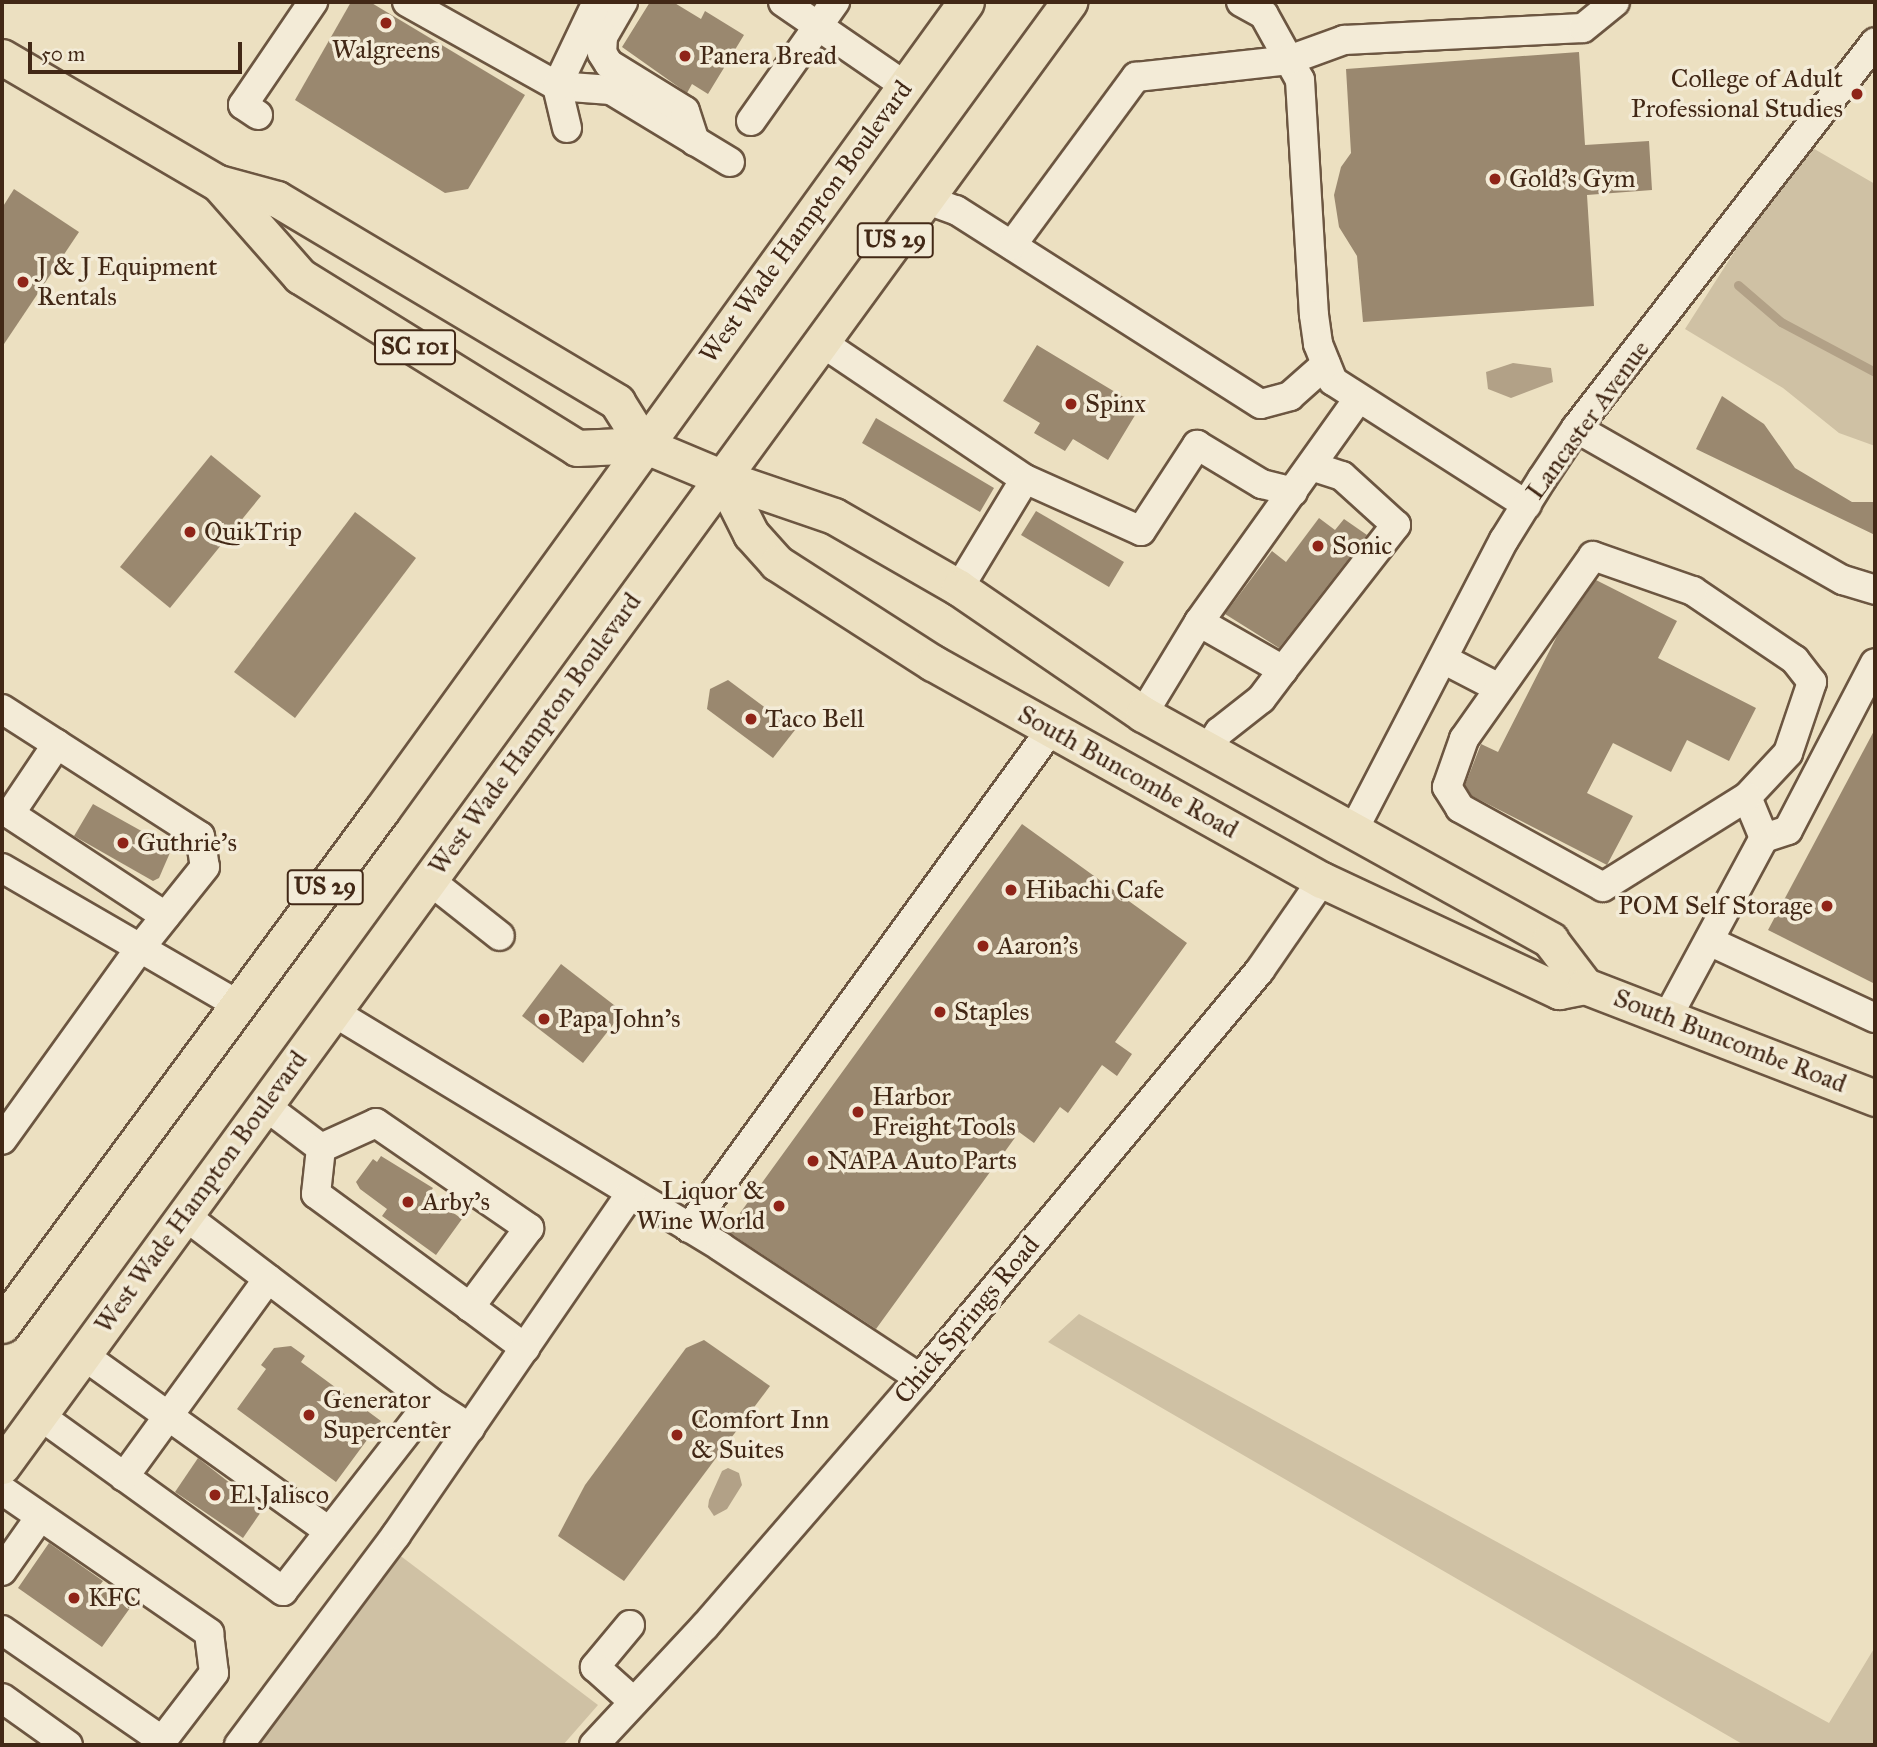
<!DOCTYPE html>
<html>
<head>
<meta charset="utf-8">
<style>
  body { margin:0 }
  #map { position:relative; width:1877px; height:1747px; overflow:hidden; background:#ece0c1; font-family:"IM FELL Great Primer",serif }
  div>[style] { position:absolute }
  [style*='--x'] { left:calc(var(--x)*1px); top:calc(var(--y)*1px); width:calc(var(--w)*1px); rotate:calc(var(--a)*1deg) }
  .green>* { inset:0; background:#cfc1a4 }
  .water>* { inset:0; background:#b2a187 }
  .stream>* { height:9px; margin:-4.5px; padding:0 4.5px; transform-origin:4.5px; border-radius:4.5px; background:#b2a187 }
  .building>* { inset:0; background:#9a886f }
  .roads { filter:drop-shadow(2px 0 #6c5641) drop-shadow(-2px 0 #6c5641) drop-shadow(0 2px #6c5641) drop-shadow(0 -2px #6c5641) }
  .minor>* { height:28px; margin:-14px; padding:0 14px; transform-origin:14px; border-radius:14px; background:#f3ebd7 }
  .major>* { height:35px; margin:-17.5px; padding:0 17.5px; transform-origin:17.5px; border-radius:17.5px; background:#ece0c1 }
  .dots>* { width:19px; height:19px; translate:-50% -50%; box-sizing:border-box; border:4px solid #f3ebd7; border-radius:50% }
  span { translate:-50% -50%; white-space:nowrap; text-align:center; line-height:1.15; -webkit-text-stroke:7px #f3ebd7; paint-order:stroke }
  .shield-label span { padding:2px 5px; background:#f3ebd7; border:2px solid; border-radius:5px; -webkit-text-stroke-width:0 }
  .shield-label { font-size:24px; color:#422816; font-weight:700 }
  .poi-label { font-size:26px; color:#422816 }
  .left { translate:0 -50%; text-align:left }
  .right { translate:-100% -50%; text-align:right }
  .street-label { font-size:26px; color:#422816 }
  .frame { position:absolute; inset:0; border:4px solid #422816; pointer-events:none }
  .scale { position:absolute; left:28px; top:42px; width:214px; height:32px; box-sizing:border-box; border:4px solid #422816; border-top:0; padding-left:9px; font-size:21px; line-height:24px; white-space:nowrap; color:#422816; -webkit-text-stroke:5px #f3ebd7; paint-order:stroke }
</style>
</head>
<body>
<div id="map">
  <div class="green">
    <i style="clip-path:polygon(1804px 143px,1875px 184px,1875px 446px,1839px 433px,1783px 388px,1685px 329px)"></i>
    <i style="clip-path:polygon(1079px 1314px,1829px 1723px,1875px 1647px,1875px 1745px,1744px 1745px,1048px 1342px)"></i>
    <i style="clip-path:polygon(394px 1551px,598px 1705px,563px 1745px,251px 1745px)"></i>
  </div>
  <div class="water">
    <i style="clip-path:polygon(1513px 363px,1551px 368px,1553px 382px,1511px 398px,1488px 389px,1486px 372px)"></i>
    <i style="clip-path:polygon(728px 1468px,739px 1473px,742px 1485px,727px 1509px,714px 1516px,708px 1507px,709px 1500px,722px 1471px)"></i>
  </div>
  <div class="stream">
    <i style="--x:1738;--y:285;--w:57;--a:40.7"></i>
    <i style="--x:1781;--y:322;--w:106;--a:28"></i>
  </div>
  <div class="building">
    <i style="clip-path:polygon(351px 2px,370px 2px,525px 95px,468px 189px,445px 193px,295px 100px)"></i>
    <i style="clip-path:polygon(650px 2px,673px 2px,701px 19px,705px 11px,744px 35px,708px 94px,692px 84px,687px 93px,622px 47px)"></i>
    <i style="clip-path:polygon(1579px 52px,1585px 145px,1649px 141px,1652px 190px,1587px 195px,1594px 306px,1363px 322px,1357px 256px,1339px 227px,1334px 195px,1341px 167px,1351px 153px,1346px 69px)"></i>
    <i style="clip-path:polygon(14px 189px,79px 232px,2px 347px,2px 208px)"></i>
    <i style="clip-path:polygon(1037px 345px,1140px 407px,1108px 460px,1073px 439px,1065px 451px,1034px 433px,1040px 423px,1003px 401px)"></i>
    <i style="clip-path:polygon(1722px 396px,1764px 424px,1795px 468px,1852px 502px,1875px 502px,1875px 535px,1696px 449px)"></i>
    <i style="clip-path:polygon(876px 418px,994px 488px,980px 512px,862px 443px)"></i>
    <i style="clip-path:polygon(211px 455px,261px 496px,170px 608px,120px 567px)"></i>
    <i style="clip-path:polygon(1036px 511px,1124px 562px,1109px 587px,1021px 535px)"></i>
    <i style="clip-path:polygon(355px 512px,416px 558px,295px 718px,234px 672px)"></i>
    <i style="clip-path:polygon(1319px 518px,1335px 530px,1344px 519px,1367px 535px,1279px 648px,1225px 614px,1272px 551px,1286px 562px)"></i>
    <i style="clip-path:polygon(1596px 580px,1677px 621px,1658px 658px,1756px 708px,1729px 761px,1687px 740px,1671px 772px,1613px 743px,1587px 793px,1633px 816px,1607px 865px,1472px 796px,1465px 785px,1481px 744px,1498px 752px,1557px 636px)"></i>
    <i style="clip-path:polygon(728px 680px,795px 730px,773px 758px,707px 709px,710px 689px)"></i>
    <i style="clip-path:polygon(1875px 729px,1875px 984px,1768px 930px)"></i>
    <i style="clip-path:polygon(93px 804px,172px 848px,159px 878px,153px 881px,74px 836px)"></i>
    <i style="clip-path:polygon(1022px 824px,1187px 943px,1115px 1042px,1132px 1054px,1117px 1076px,1102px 1065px,1068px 1113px,1060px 1107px,1034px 1143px,1019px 1132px,876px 1329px,727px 1231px)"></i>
    <i style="clip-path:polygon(561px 964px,623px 1012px,583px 1063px,522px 1016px)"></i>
    <i style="clip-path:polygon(381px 1156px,433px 1188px,428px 1195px,462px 1219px,436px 1255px,382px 1216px,387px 1209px,360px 1189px,356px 1182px,373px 1159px,377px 1162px)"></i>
    <i style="clip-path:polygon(704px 1340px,770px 1386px,624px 1581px,558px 1536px,585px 1485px,686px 1348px)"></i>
    <i style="clip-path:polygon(291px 1346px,305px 1356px,301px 1362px,381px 1421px,336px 1482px,237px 1409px,266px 1369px,261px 1365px,274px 1348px)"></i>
    <i style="clip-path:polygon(198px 1458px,263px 1509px,243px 1538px,175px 1492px)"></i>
    <i style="clip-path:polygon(49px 1543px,103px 1581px,99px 1586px,130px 1608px,102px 1647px,18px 1588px)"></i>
  </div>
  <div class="roads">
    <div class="minor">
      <i style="--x:407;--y:2;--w:172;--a:29.2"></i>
      <i style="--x:557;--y:86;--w:54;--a:4.2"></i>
      <i style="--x:611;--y:90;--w:139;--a:31.2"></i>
      <i style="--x:623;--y:2;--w:39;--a:120"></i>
      <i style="--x:603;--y:36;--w:17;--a:93"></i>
      <i style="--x:602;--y:53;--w:13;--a:58"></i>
      <i style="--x:609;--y:64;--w:89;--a:31.7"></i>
      <i style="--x:685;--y:111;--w:32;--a:72"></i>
      <i style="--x:783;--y:2;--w:148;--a:34.5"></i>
      <i style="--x:1241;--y:2;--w:26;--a:29"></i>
      <i style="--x:1264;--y:15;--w:74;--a:61"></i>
      <i style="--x:1300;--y:80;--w:235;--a:86.6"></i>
      <i style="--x:1314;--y:315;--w:29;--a:82"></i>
      <i style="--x:1318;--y:344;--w:40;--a:68"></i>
      <i style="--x:1333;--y:381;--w:230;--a:32.6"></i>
      <i style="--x:258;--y:115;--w:18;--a:-146"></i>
      <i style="--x:243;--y:105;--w:125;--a:-55.8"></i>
      <i style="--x:751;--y:121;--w:146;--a:-54.8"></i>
      <i style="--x:567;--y:128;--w:43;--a:-103.4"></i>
      <i style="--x:557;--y:86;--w:93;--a:-64.5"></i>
      <i style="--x:925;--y:199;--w:33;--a:20"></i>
      <i style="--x:956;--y:210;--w:361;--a:32.5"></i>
      <i style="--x:1261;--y:404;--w:30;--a:-15"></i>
      <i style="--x:1290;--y:396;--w:48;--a:-41.6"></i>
      <i style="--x:1012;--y:245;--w:209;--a:-53.6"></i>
      <i style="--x:1136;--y:77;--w:154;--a:-6.3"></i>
      <i style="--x:1289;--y:60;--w:59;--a:-20"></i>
      <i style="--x:1344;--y:40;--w:239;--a:-2.9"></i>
      <i style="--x:1583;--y:28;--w:41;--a:-39.1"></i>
      <i style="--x:821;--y:342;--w:246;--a:33.9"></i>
      <i style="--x:1576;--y:428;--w:307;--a:29.7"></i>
      <i style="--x:1843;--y:580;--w:34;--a:17"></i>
      <i style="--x:959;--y:588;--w:127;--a:-58.8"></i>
      <i style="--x:1025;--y:479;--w:127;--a:24.1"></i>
      <i style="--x:1141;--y:531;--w:103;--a:-56.9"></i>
      <i style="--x:1197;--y:445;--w:76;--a:31"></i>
      <i style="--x:1262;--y:484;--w:32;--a:14"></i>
      <i style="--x:1199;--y:622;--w:275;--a:-54.5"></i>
      <i style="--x:1443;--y:659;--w:63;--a:27.4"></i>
      <i style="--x:1283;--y:670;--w:184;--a:-52.1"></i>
      <i style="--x:1396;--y:525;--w:73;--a:-137.8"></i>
      <i style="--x:1342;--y:476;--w:32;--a:-162"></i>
      <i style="--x:2;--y:709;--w:235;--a:32.7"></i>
      <i style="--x:200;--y:836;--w:31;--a:81"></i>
      <i style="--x:205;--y:867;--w:104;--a:128.7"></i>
      <i style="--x:140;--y:948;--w:236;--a:125.7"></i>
      <i style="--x:1143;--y:714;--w:108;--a:-58.7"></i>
      <i style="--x:1199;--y:622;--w:97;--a:29.7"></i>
      <i style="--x:1283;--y:670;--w:36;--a:127"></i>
      <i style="--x:1261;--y:699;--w:53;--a:141.8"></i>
      <i style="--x:1219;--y:732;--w:20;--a:123"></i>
      <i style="--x:57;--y:744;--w:84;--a:123.9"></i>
      <i style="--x:10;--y:814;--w:186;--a:33.3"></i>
      <i style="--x:1353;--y:831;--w:328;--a:-62.6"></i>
      <i style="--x:1504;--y:540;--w:72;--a:-58.1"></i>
      <i style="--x:1542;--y:479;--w:61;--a:-56.3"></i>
      <i style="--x:1576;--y:428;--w:488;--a:-52.2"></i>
      <i style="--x:1764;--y:838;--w:25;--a:-18"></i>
      <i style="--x:1788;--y:830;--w:188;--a:-62.5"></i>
      <i style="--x:2;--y:868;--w:272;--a:30.1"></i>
      <i style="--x:429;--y:880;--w:90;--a:38.3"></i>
      <i style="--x:1709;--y:941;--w:183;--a:24.9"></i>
      <i style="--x:332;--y:1011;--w:455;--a:31.2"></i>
      <i style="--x:721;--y:1247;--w:238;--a:33.4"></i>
      <i style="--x:1668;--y:1016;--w:202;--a:-61.7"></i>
      <i style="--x:1764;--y:838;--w:44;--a:-112.5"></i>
      <i style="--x:1747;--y:797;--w:60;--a:-47"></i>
      <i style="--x:1788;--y:753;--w:75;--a:-71.3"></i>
      <i style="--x:1812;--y:682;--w:28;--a:-128"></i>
      <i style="--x:1795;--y:660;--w:123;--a:-145.9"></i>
      <i style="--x:1693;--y:591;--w:106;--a:-160.7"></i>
      <i style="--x:1593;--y:556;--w:224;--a:125.2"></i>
      <i style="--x:1464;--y:739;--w:51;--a:109.5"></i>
      <i style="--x:1447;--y:787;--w:25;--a:58"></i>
      <i style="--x:1460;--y:808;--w:163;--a:28.9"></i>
      <i style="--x:1603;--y:887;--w:170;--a:-32"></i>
      <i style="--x:264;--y:1105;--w:71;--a:37"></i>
      <i style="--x:376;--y:1123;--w:186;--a:34.5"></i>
      <i style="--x:529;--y:1228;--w:99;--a:126.8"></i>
      <i style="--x:470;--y:1307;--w:191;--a:-143.7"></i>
      <i style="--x:316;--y:1194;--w:46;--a:-83.8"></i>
      <i style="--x:321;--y:1148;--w:60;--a:-24.4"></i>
      <i style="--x:184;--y:1215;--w:309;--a:37.2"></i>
      <i style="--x:689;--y:1228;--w:618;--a:-54.02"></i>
      <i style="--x:470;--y:1307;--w:69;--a:36.7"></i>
      <i style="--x:83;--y:1355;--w:302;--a:35.6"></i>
      <i style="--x:39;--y:1415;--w:301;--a:35.8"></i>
      <i style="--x:283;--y:1591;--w:239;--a:-52.1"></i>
      <i style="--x:430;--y:1402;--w:48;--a:33"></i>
      <i style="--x:124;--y:1477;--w:245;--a:-54"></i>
      <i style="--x:2;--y:1490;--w:252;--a:34.6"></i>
      <i style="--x:209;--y:1633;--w:40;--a:82.9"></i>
      <i style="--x:214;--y:1673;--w:91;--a:127.4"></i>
      <i style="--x:2;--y:1571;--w:66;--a:-54.9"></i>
      <i style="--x:630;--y:1625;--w:55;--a:129.8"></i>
      <i style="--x:595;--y:1667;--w:52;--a:41.9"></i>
      <i style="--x:2;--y:1630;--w:196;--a:34.6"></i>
      <i style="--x:2;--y:1698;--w:81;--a:35.5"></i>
      <i style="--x:239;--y:1745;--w:262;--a:-53.2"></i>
      <i style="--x:396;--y:1535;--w:414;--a:-55.5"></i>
      <i style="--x:594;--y:1745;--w:163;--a:-47"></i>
      <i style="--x:705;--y:1626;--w:328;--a:-49.1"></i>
      <i style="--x:920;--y:1378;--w:531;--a:-50.19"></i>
      <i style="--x:1260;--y:970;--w:109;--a:-55.4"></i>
    </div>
    <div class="major">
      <i style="--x:2;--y:57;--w:250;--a:30.3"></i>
      <i style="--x:218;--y:183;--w:61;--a:15.2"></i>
      <i style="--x:277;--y:199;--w:396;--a:30.8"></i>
      <i style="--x:617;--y:402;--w:51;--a:57.9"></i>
      <i style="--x:218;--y:183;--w:124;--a:48.6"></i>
      <i style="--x:300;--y:276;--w:326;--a:31.8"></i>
      <i style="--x:577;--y:448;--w:67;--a:-2.6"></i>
      <i style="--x:644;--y:445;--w:86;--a:22.7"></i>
      <i style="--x:723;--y:478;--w:117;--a:18.9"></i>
      <i style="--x:834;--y:516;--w:144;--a:29.9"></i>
      <i style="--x:959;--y:588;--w:223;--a:34.4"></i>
      <i style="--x:1143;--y:714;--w:466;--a:29"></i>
      <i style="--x:1550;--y:940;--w:58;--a:52.7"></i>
      <i style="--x:723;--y:478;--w:63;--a:63.4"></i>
      <i style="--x:751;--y:534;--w:39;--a:48"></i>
      <i style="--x:777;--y:563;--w:185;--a:32.7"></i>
      <i style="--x:933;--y:663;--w:445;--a:29.2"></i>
      <i style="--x:1322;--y:880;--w:262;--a:25.1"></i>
      <i style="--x:1559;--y:991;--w:26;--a:-11"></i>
      <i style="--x:1585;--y:986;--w:311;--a:21.1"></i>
      <i style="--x:2;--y:1325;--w:639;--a:-53.6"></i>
      <i style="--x:381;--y:811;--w:998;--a:-54.13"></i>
      <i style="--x:2;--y:1466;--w:1812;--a:-53.91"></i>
    </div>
  </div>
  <div class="dots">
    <i style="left:386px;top:23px;background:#8f2418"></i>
    <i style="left:685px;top:56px;background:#8f2418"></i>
    <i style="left:1857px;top:94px;background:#8f2418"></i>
    <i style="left:1495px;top:179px;background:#8f2418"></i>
    <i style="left:23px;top:282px;background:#8f2418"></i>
    <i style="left:1071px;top:404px;background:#8f2418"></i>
    <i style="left:190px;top:532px;background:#8f2418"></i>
    <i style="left:1318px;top:546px;background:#8f2418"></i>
    <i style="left:751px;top:719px;background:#8f2418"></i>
    <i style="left:123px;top:843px;background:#8f2418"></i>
    <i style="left:1011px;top:890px;background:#8f2418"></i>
    <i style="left:1827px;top:906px;background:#8f2418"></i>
    <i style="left:983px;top:946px;background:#8f2418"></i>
    <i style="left:940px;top:1012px;background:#8f2418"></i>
    <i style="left:544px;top:1019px;background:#8f2418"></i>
    <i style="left:858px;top:1112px;background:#8f2418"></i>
    <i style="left:813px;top:1161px;background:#8f2418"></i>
    <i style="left:408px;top:1202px;background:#8f2418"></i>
    <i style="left:779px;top:1206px;background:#8f2418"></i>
    <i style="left:309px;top:1415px;background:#8f2418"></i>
    <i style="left:677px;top:1435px;background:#8f2418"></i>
    <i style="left:215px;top:1495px;background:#8f2418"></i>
    <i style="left:74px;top:1598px;background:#8f2418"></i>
  </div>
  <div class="shield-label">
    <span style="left:895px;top:240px">US 29</span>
    <span style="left:415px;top:347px">SC 101</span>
    <span style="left:325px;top:887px">US 29</span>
  </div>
  <div class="poi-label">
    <span style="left:386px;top:50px">Walgreens</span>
    <span class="left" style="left:699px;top:56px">Panera Bread</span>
    <span class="right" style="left:1843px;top:94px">College of Adult<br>Professional Studies</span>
    <span class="left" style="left:1509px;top:179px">Gold's Gym</span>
    <span class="left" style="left:37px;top:282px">J &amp; J Equipment<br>Rentals</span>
    <span class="left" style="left:1085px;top:404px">Spinx</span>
    <span class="left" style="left:204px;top:532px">QuikTrip</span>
    <span class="left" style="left:1332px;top:546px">Sonic</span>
    <span class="left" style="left:765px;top:719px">Taco Bell</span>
    <span class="left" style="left:137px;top:843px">Guthrie's</span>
    <span class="left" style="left:1025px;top:890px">Hibachi Cafe</span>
    <span class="right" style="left:1813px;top:906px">POM Self Storage</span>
    <span class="left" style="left:997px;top:946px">Aaron's</span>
    <span class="left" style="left:954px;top:1012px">Staples</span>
    <span class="left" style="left:558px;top:1019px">Papa John's</span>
    <span class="left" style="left:872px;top:1112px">Harbor<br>Freight Tools</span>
    <span class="left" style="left:827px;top:1161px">NAPA Auto Parts</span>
    <span class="right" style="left:765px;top:1206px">Liquor &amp;<br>Wine World</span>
    <span class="left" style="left:422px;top:1202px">Arby's</span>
    <span class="left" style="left:323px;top:1415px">Generator<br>Supercenter</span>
    <span class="left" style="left:691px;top:1435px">Comfort Inn<br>&amp; Suites</span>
    <span class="left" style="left:229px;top:1495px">El Jalisco</span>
    <span class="left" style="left:88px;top:1598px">KFC</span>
  </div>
  <div class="street-label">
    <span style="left:806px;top:222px;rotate:-54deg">West Wade Hampton Boulevard</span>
    <span style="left:1588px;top:420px;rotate:-54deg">Lancaster Avenue</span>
    <span style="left:535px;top:734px;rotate:-54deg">West Wade Hampton Boulevard</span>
    <span style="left:1128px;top:772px;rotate:29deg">South Buncombe Road</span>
    <span style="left:1730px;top:1041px;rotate:21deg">South Buncombe Road</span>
    <span style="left:201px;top:1192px;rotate:-54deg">West Wade Hampton Boulevard</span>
    <span style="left:967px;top:1320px;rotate:-50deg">Chick Springs Road</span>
  </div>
  <div class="frame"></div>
  <div class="scale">50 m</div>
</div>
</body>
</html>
